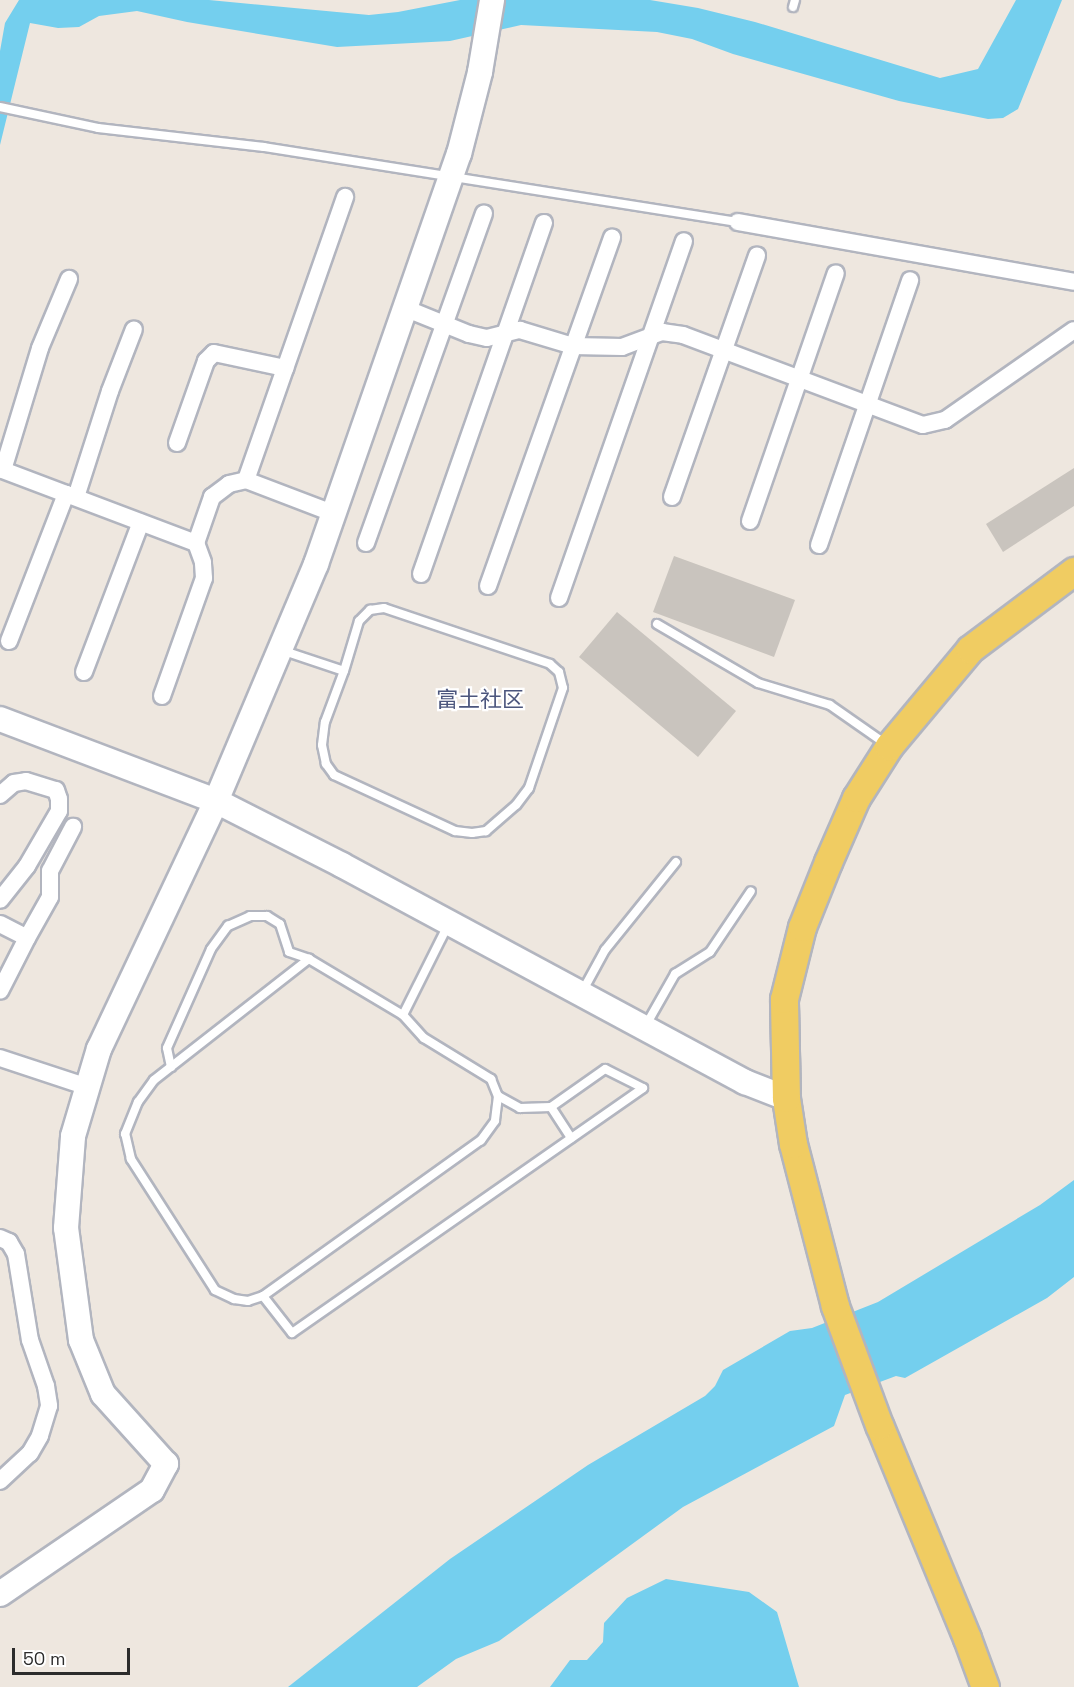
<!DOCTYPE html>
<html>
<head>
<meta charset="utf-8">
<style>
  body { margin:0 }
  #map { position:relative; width:1074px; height:1687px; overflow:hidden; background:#eee7df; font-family:"Space Grotesk","Noto Sans SC",sans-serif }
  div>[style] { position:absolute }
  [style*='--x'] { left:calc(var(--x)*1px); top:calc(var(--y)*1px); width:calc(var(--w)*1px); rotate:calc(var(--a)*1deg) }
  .water>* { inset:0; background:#74cfee }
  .building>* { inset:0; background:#c9c4be }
  .roads { filter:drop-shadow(2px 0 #b2b5bf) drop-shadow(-2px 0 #b2b5bf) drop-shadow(0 2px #b2b5bf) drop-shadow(0 -2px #b2b5bf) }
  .lane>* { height:8px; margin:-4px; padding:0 4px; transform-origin:4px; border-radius:4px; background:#fff }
  .street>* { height:16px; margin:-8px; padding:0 8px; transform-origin:8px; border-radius:8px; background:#fff }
  .secondary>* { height:24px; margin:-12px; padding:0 12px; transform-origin:12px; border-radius:12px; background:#fff }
  .primary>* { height:27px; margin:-13.5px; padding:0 13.5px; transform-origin:13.5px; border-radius:13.5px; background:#f0cc62 }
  span { translate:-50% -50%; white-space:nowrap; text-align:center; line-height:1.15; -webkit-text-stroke:4.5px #fff; paint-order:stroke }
  .neighbourhood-label { font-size:22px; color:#4c567d }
  .scale { position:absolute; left:12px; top:1648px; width:118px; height:27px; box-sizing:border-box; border:3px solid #2c2c2c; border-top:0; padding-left:8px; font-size:18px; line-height:21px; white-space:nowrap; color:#2c2c2c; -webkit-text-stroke:4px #fff; paint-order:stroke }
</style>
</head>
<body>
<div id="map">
  <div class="water">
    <i style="clip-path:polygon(19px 0,209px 0,369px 15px,398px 12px,460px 0,650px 0,698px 8px,755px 22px,940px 78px,978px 69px,1016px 0,1062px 0,1018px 109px,1003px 118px,988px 119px,899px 101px,733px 54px,692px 39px,657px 32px,521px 25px,450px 41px,337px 47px,187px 22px,137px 11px,99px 16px,79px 27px,58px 28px,30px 23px,0 145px,0 51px,5px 23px)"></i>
    <i style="clip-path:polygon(1074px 1180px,1074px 1277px,1047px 1298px,905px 1378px,896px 1376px,845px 1395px,834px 1426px,683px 1507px,499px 1641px,456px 1659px,417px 1687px,288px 1687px,450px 1559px,588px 1465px,705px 1396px,715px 1386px,723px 1370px,790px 1331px,812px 1328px,878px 1302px,1040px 1205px)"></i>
    <i style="clip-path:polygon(666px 1579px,749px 1592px,777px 1612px,799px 1687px,550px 1687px,570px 1660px,587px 1660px,603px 1642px,604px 1623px,627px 1598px)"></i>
  </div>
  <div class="building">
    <i style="clip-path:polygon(1074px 468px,1074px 506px,1003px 552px,986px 524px)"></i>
    <i style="clip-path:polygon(674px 556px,795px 600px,774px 657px,653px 612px)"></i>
    <i style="clip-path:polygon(617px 612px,736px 711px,698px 757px,579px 657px)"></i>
  </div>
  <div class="roads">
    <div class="lane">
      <i style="--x:793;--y:7;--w:7;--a:-74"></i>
      <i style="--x:0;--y:107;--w:100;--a:12.1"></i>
      <i style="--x:98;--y:128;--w:167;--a:6.5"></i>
      <i style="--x:264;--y:147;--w:480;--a:9"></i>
      <i style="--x:657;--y:624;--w:117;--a:30.3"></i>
      <i style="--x:758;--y:683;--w:75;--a:17"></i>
      <i style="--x:830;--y:705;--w:68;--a:34.9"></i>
      <i style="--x:281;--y:650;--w:66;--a:18.4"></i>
      <i style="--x:344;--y:671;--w:52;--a:-73.3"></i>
      <i style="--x:359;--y:621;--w:16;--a:-45"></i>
      <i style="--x:370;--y:610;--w:14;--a:-8"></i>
      <i style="--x:384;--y:608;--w:175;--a:18.6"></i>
      <i style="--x:550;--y:664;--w:12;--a:42"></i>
      <i style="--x:559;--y:672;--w:16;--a:76"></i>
      <i style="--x:563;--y:688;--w:106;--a:108.8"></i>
      <i style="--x:529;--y:788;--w:21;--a:127"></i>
      <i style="--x:516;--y:805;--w:40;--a:139"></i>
      <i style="--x:486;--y:831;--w:14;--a:172"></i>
      <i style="--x:472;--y:833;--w:17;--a:-173"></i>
      <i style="--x:455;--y:831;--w:133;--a:-155.2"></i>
      <i style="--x:334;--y:775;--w:14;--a:-126"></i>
      <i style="--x:326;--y:764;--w:19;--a:-102"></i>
      <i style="--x:322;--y:745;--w:23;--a:-83"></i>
      <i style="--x:325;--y:722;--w:54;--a:-69.6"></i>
      <i style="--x:582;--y:992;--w:48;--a:-61.3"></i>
      <i style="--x:605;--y:950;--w:113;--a:-51.1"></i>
      <i style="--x:403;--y:1015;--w:31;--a:48"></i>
      <i style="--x:424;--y:1038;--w:79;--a:31.5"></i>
      <i style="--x:491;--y:1079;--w:18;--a:68"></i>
      <i style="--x:498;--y:1096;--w:25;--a:97"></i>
      <i style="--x:495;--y:1121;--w:24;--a:126"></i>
      <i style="--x:481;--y:1140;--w:268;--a:144.4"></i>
      <i style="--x:263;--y:1296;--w:16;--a:162"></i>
      <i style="--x:248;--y:1301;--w:14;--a:-172"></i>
      <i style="--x:234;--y:1299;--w:21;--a:-155"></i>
      <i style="--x:215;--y:1290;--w:156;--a:-122.7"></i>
      <i style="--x:131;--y:1159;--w:26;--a:-103"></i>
      <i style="--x:125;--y:1134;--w:35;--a:-68"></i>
      <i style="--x:138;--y:1102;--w:27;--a:-54"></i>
      <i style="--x:154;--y:1080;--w:197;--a:-38"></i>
      <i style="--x:309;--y:959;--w:109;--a:30.8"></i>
      <i style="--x:403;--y:1015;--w:103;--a:-63.4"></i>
      <i style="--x:646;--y:1025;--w:59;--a:-60.4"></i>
      <i style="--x:675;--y:974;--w:41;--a:-32.2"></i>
      <i style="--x:710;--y:952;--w:73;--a:-56.1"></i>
      <i style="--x:171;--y:1067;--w:19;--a:-102"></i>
      <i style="--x:167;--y:1048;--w:108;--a:-66"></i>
      <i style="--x:211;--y:949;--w:29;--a:-54"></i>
      <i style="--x:228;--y:926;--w:24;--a:-24"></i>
      <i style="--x:250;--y:916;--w:17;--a:0"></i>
      <i style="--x:267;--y:916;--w:15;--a:32"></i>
      <i style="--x:280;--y:924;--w:29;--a:72"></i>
      <i style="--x:289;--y:952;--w:21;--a:19"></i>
      <i style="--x:551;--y:1107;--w:37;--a:57"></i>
      <i style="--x:263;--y:1296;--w:47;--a:51.9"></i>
      <i style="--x:292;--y:1333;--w:428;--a:-34.9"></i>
      <i style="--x:643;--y:1088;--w:42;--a:-153.4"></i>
      <i style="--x:605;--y:1069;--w:66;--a:144.9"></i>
      <i style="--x:551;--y:1107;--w:31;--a:178"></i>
      <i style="--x:520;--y:1108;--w:25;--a:-151"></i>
    </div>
    <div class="street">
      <i style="--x:738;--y:222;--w:341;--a:10.1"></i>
      <i style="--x:407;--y:309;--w:67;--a:22"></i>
      <i style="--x:469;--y:334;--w:18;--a:13"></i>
      <i style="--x:487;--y:338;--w:34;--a:-14"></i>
      <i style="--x:520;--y:330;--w:55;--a:16.8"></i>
      <i style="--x:573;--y:346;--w:49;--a:1.2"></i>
      <i style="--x:622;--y:347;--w:43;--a:-20.6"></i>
      <i style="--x:662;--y:332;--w:21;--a:8"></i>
      <i style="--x:683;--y:335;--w:256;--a:20.6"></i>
      <i style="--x:923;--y:425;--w:23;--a:-13"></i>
      <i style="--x:945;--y:420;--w:157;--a:-34.9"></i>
      <i style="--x:177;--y:443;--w:87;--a:-70.5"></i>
      <i style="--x:206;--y:361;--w:11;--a:-45"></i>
      <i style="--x:214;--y:353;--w:73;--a:11.9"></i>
      <i style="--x:0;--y:469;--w:210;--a:20.7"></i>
      <i style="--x:3;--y:470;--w:127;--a:-73.1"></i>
      <i style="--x:40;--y:348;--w:75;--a:-67.2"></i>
      <i style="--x:76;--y:497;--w:111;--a:-72.2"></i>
      <i style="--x:110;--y:391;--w:66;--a:-68.8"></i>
      <i style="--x:672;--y:497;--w:256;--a:-70.6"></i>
      <i style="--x:335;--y:514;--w:95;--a:-159.1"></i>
      <i style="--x:246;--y:480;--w:300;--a:-70.7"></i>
      <i style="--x:750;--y:521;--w:262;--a:-70.9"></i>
      <i style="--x:366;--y:543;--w:350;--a:-70.3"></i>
      <i style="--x:819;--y:545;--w:280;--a:-71"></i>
      <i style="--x:421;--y:574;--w:372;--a:-70.7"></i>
      <i style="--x:488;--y:586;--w:370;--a:-70.4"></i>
      <i style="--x:559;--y:598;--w:378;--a:-70.7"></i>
      <i style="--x:9;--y:641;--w:158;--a:-68.8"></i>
      <i style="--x:84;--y:672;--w:160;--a:-69.2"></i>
      <i style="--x:162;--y:696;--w:125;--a:-70.4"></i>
      <i style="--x:204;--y:578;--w:16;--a:-94"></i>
      <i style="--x:203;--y:562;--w:20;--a:-110"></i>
      <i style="--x:196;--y:543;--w:49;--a:-70.8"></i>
      <i style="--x:212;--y:497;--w:21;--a:-37"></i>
      <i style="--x:229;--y:484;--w:17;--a:-13"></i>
      <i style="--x:0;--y:795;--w:18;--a:-41"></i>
      <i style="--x:14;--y:783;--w:12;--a:-9"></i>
      <i style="--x:26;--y:781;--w:31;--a:17"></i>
      <i style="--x:56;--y:790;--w:9;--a:72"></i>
      <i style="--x:59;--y:799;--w:12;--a:90"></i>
      <i style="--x:59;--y:811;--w:64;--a:120.2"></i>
      <i style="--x:27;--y:866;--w:43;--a:128.5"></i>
      <i style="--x:0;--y:924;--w:30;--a:27"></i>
      <i style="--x:27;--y:938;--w:59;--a:117"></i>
      <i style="--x:27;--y:938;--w:47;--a:-60.7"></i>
      <i style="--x:50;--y:897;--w:26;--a:-90"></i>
      <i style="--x:50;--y:871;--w:50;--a:-62.4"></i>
      <i style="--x:0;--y:1058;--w:93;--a:18.2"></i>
      <i style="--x:0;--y:1238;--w:10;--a:24"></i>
      <i style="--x:9;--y:1242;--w:14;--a:60"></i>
      <i style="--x:16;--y:1254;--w:87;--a:80.8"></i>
      <i style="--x:30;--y:1340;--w:49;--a:70.8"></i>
      <i style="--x:46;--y:1386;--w:20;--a:81"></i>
      <i style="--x:49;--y:1406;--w:31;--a:107"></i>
      <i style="--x:40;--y:1436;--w:20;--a:120"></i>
      <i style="--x:30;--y:1453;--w:41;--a:137"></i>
    </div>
    <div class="secondary">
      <i style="--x:0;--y:719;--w:231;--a:20.8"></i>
      <i style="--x:216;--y:801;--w:141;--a:26.9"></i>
      <i style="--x:342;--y:865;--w:458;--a:28.3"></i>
      <i style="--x:745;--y:1082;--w:44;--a:21.3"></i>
      <i style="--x:0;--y:1594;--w:184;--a:-34.4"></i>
      <i style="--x:152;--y:1490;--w:30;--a:-62"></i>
      <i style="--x:166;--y:1464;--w:94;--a:-132"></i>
      <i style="--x:103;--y:1394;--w:58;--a:-112.2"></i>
      <i style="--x:81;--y:1340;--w:113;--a:-97.6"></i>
      <i style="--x:66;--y:1228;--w:92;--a:-85.6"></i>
      <i style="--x:73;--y:1136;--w:91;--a:-73.4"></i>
      <i style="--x:99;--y:1049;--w:274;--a:-64.7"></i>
      <i style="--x:216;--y:801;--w:257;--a:-67.1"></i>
      <i style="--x:316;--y:564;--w:434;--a:-70.8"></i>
      <i style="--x:459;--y:154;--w:85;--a:-75.6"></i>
      <i style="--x:480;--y:72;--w:73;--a:-80.5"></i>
    </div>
    <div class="primary">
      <i style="--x:985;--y:1687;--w:52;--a:-110.2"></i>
      <i style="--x:967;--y:1638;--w:230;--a:-112.4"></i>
      <i style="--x:879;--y:1425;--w:127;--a:-110.3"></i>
      <i style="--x:835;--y:1306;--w:167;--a:-104.5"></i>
      <i style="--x:793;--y:1144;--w:47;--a:-98.7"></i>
      <i style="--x:786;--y:1098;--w:99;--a:-91.2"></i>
      <i style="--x:784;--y:999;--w:74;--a:-76"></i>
      <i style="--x:802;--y:927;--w:70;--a:-68.2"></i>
      <i style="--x:828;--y:862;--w:70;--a:-66.4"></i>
      <i style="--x:856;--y:798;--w:62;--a:-57.6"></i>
      <i style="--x:889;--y:746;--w:126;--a:-50.1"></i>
      <i style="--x:970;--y:649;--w:130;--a:-36.9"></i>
    </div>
  </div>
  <div class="neighbourhood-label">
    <span style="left:480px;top:700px">富土社区</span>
  </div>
  <div class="scale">50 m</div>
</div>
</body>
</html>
